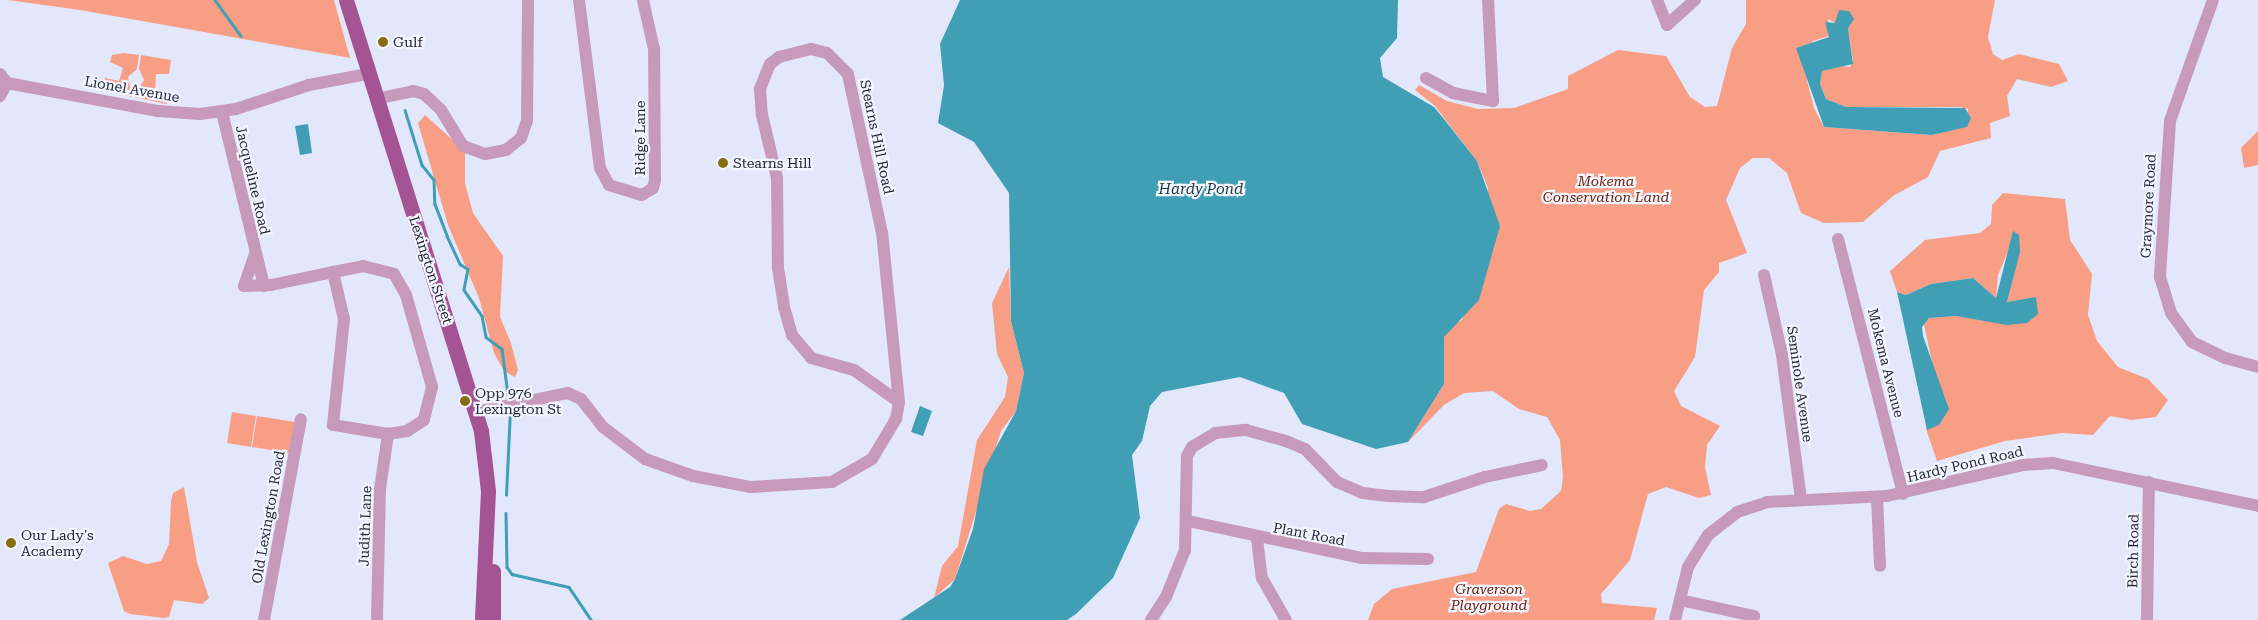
<!DOCTYPE html>
<html>
<head>
<meta charset="utf-8">
<style>
  body { margin:0 }
  #map { position:relative; width:2258px; height:620px; overflow:hidden; background:#e3e7fb; font-family:"Roboto Serif",serif }
  div>[style] { position:absolute }
  [style*='--x'] { left:calc(var(--x)*1px); top:calc(var(--y)*1px); width:calc(var(--w)*1px); rotate:calc(var(--a)*1deg) }
  .green>* { inset:0; background:#f89e85 }
  .water>* { inset:0; background:#409eb5 }
  .stream>* { height:2.5px; margin:-1.25px; padding:0 1.25px; transform-origin:1.25px; border-radius:1.25px; background:#409eb5 }
  .minor>* { height:12px; margin:-6px; padding:0 6px; transform-origin:6px; border-radius:6px; background:#c79abb }
  .major>* { height:15px; margin:-7.5px; padding:0 7.5px; transform-origin:7.5px; border-radius:7.5px; background:#a55493 }
  .dots>* { width:14px; height:14px; translate:-50% -50%; box-sizing:border-box; border:2px solid #f3f5ff; border-radius:50% }
  span { translate:-50% -50%; white-space:nowrap; text-align:center; line-height:1.15; -webkit-text-stroke:4.5px #f3f5ff; paint-order:stroke }
  .poi-label { font-size:14px; color:#25283a }
  .left { translate:0 -50%; text-align:left }
  .street-label { font-size:14px; color:#25283a }
  .park-label { font-size:14px; color:#6d220c; font-style:italic }
  .water-label { font-size:15px; color:#1c3940; font-style:italic }
</style>
</head>
<body>
<div id="map">
  <div class="green">
    <i style="clip-path:polygon(8px 0,334px 0,350px 58px,80px 10px)"></i>
    <i style="clip-path:polygon(evenodd,1746px 0,1995px 0,1988px 37px,1993px 54px,2002px 60px,2019px 54px,2059px 64px,2068px 81px,2051px 87px,2017px 79px,2007px 96px,2010px 116px,1990px 123px,1991px 138px,1940px 151px,1928px 177px,1893px 196px,1863px 222px,1824px 223px,1801px 213px,1787px 173px,1769px 158px,1753px 158px,1740px 168px,1726px 200px,1747px 253px,1719px 263px,1719px 272px,1704px 290px,1695px 357px,1674px 391px,1681px 406px,1720px 426px,1707px 445px,1705px 467px,1711px 495px,1699px 498px,1666px 487px,1648px 494px,1630px 560px,1601px 594px,1602px 603px,1657px 608px,1654px 620px,1368px 620px,1374px 604px,1392px 589px,1476px 572px,1499px 509px,1506px 504px,1530px 511px,1541px 509px,1561px 491px,1563px 477px,1560px 440px,1547px 417px,1519px 409px,1493px 391px,1464px 393px,1444px 405px,1408px 442px,1444px 384px,1444px 337px,1450px 326px,1462px 320px,1488px 188px,1477px 161px,1435px 106px,1415px 90px,1419px 85px,1447px 101px,1478px 109px,1514px 108px,1568px 89px,1568px 76px,1618px 50px,1666px 56px,1690px 97px,1705px 107px,1717px 106px,1732px 48px,1746px 24px,1746px 0,1828px 19px,1835px 23px,1840px 19px,1848px 28px,1853px 61px,1850px 67px,1832px 65px,1822px 71px,1820px 84px,1826px 99px,1846px 107px,1960px 107px,1968px 109px,1966px 127px,1932px 135px,1824px 127px,1814px 108px,1803px 65px,1813px 41px,1829px 36px,1828px 19px)"></i>
    <i style="clip-path:polygon(124px 53px,139px 55px,137px 69px,128px 77px,132px 97px,102px 89px,105px 78px,119px 81px,123px 68px,110px 62px,112px 55px)"></i>
    <i style="clip-path:polygon(141px 55px,171px 60px,169px 74px,156px 74px,155px 92px,168px 92px,167px 104px,134px 97px,144px 80px,139px 69px)"></i>
    <i style="clip-path:polygon(425px 115px,465px 151px,465px 183px,473px 213px,503px 256px,500px 317px,511px 343px,518px 370px,515px 377px,504px 371px,494px 353px,479px 298px,448px 225px,418px 123px)"></i>
    <i style="clip-path:polygon(2258px 131px,2258px 165px,2244px 168px,2241px 148px)"></i>
    <i style="clip-path:polygon(2003px 193px,2065px 199px,2070px 240px,2092px 274px,2088px 315px,2097px 341px,2118px 367px,2148px 379px,2168px 400px,2156px 417px,2132px 420px,2110px 416px,2093px 435px,2062px 433px,2005px 441px,1937px 461px,1926px 429px,1947px 402px,1935px 377px,1924px 324px,1929px 318px,1956px 316px,2014px 324px,2036px 297px,2007px 302px,2016px 266px,2009px 249px,1998px 275px,1996px 298px,1973px 278px,1931px 284px,1906px 295px,1897px 292px,1890px 271px,1925px 240px,1980px 233px,1991px 224px,1992px 205px)"></i>
    <i style="clip-path:polygon(1009px 267px,1011px 321px,1024px 373px,1019px 397px,1016px 411px,1001px 431px,955px 579px,934px 598px,942px 566px,958px 546px,977px 440px,1005px 397px,1008px 377px,997px 354px,992px 303px)"></i>
    <i style="clip-path:polygon(232px 412px,256px 416px,251px 447px,227px 443px)"></i>
    <i style="clip-path:polygon(257px 416px,295px 422px,290px 453px,252px 447px)"></i>
    <i style="clip-path:polygon(184px 487px,197px 562px,209px 598px,202px 604px,174px 600px,169px 617px,164px 618px,130px 614px,124px 611px,108px 563px,123px 556px,147px 564px,161px 561px,169px 544px,171px 501px,173px 493px)"></i>
  </div>
  <div class="water">
    <i style="clip-path:polygon(960px 0,1398px 0,1397px 38px,1380px 58px,1383px 77px,1434px 107px,1444px 119px,1477px 161px,1500px 226px,1479px 300px,1444px 337px,1444px 384px,1408px 442px,1376px 449px,1302px 424px,1284px 393px,1240px 377px,1162px 392px,1150px 406px,1142px 441px,1132px 455px,1140px 518px,1113px 578px,1076px 614px,1067px 620px,900px 620px,950px 587px,955px 579px,973px 529px,984px 469px,1016px 411px,1024px 373px,1011px 321px,1009px 193px,974px 142px,938px 123px,944px 85px,940px 44px)"></i>
    <i style="clip-path:polygon(1839px 10px,1849px 11px,1854px 19px,1848px 28px,1853px 64px,1822px 71px,1820px 84px,1826px 99px,1846px 107px,1965px 108px,1971px 118px,1967px 127px,1932px 135px,1824px 127px,1796px 48px,1829px 37px,1825px 22px,1835px 23px)"></i>
    <i style="clip-path:polygon(308px 124px,312px 153px,300px 155px,295px 126px)"></i>
    <i style="clip-path:polygon(2013px 231px,2019px 235px,2020px 252px,2007px 302px,2036px 297px,2038px 314px,2027px 323px,2007px 325px,1956px 316px,1929px 318px,1922px 327px,1923px 336px,1949px 409px,1939px 425px,1927px 430px,1897px 292px,1906px 295px,1931px 284px,1973px 278px,1996px 298px)"></i>
    <i style="clip-path:polygon(920px 406px,932px 411px,923px 436px,911px 432px)"></i>
  </div>
  <div class="stream">
    <i style="--x:215;--y:0;--w:44;--a:54.2"></i>
    <i style="--x:405;--y:110;--w:58;--a:72.8"></i>
    <i style="--x:422;--y:165;--w:19;--a:51"></i>
    <i style="--x:434;--y:180;--w:24;--a:88"></i>
    <i style="--x:435;--y:204;--w:34;--a:69"></i>
    <i style="--x:447;--y:236;--w:31;--a:65"></i>
    <i style="--x:460;--y:264;--w:9;--a:32"></i>
    <i style="--x:468;--y:269;--w:21;--a:101"></i>
    <i style="--x:464;--y:290;--w:32;--a:55"></i>
    <i style="--x:482;--y:316;--w:21;--a:79"></i>
    <i style="--x:486;--y:337;--w:20;--a:37"></i>
    <i style="--x:502;--y:349;--w:53;--a:82.5"></i>
    <i style="--x:506;--y:495;--w:85;--a:-87.3"></i>
    <i style="--x:506;--y:513;--w:54;--a:88.9"></i>
    <i style="--x:507;--y:567;--w:9;--a:54"></i>
    <i style="--x:512;--y:574;--w:58;--a:12.8"></i>
    <i style="--x:569;--y:587;--w:40;--a:56"></i>
  </div>
  <div class="minor">
    <i style="--x:579;--y:0;--w:169;--a:82.9"></i>
    <i style="--x:600;--y:168;--w:19;--a:62"></i>
    <i style="--x:609;--y:185;--w:34;--a:17"></i>
    <i style="--x:642;--y:195;--w:13;--a:-32"></i>
    <i style="--x:653;--y:188;--w:8;--a:-76"></i>
    <i style="--x:655;--y:180;--w:131;--a:-90.4"></i>
    <i style="--x:654;--y:49;--w:50;--a:-102.7"></i>
    <i style="--x:1657;--y:0;--w:27;--a:68"></i>
    <i style="--x:1667;--y:25;--w:38;--a:-42"></i>
    <i style="--x:2213;--y:0;--w:128;--a:109.6"></i>
    <i style="--x:2170;--y:121;--w:156;--a:93.7"></i>
    <i style="--x:2160;--y:277;--w:38;--a:73"></i>
    <i style="--x:2171;--y:313;--w:36;--a:54"></i>
    <i style="--x:2192;--y:342;--w:37;--a:26"></i>
    <i style="--x:2225;--y:358;--w:34;--a:15"></i>
    <i style="--x:0;--y:74;--w:11;--a:52"></i>
    <i style="--x:7;--y:83;--w:15;--a:118"></i>
    <i style="--x:1426;--y:78;--w:31;--a:29"></i>
    <i style="--x:1453;--y:93;--w:41;--a:11.3"></i>
    <i style="--x:1493;--y:101;--w:101;--a:-92.8"></i>
    <i style="--x:7;--y:83;--w:154;--a:10.5"></i>
    <i style="--x:158;--y:111;--w:42;--a:4.1"></i>
    <i style="--x:200;--y:114;--w:36;--a:-8"></i>
    <i style="--x:236;--y:109;--w:77;--a:-18.2"></i>
    <i style="--x:309;--y:85;--w:60;--a:-10.6"></i>
    <i style="--x:376;--y:99;--w:38;--a:-12"></i>
    <i style="--x:413;--y:91;--w:11;--a:15"></i>
    <i style="--x:424;--y:94;--w:23;--a:43"></i>
    <i style="--x:441;--y:110;--w:42;--a:58.6"></i>
    <i style="--x:463;--y:146;--w:23;--a:20"></i>
    <i style="--x:485;--y:154;--w:21;--a:-11"></i>
    <i style="--x:506;--y:150;--w:19;--a:-39"></i>
    <i style="--x:521;--y:138;--w:18;--a:-71"></i>
    <i style="--x:527;--y:121;--w:121;--a:-89.5"></i>
    <i style="--x:222;--y:112;--w:179;--a:76.4"></i>
    <i style="--x:1838;--y:239;--w:263;--a:75.7"></i>
    <i style="--x:255;--y:254;--w:34;--a:109"></i>
    <i style="--x:244;--y:286;--w:27;--a:-2"></i>
    <i style="--x:271;--y:285;--w:63;--a:-11.8"></i>
    <i style="--x:333;--y:272;--w:31;--a:-11"></i>
    <i style="--x:363;--y:266;--w:32;--a:14"></i>
    <i style="--x:394;--y:274;--w:24;--a:60"></i>
    <i style="--x:406;--y:295;--w:96;--a:74.2"></i>
    <i style="--x:432;--y:387;--w:34;--a:104"></i>
    <i style="--x:424;--y:420;--w:20;--a:147"></i>
    <i style="--x:407;--y:431;--w:19;--a:171"></i>
    <i style="--x:388;--y:434;--w:56;--a:-170.7"></i>
    <i style="--x:333;--y:425;--w:107;--a:-84.1"></i>
    <i style="--x:344;--y:319;--w:48;--a:-103.2"></i>
    <i style="--x:1764;--y:275;--w:82;--a:77.3"></i>
    <i style="--x:1782;--y:355;--w:145;--a:82.5"></i>
    <i style="--x:476;--y:412;--w:94;--a:-11.7"></i>
    <i style="--x:568;--y:393;--w:14;--a:25"></i>
    <i style="--x:581;--y:399;--w:36;--a:52"></i>
    <i style="--x:603;--y:427;--w:53;--a:37.3"></i>
    <i style="--x:645;--y:459;--w:51;--a:19.5"></i>
    <i style="--x:693;--y:476;--w:58;--a:10.9"></i>
    <i style="--x:750;--y:487;--w:82;--a:-3.5"></i>
    <i style="--x:832;--y:482;--w:46;--a:-29.9"></i>
    <i style="--x:872;--y:459;--w:47;--a:-59"></i>
    <i style="--x:896;--y:419;--w:17;--a:-80"></i>
    <i style="--x:899;--y:402;--w:170;--a:-95.7"></i>
    <i style="--x:882;--y:233;--w:163;--a:-102.1"></i>
    <i style="--x:848;--y:74;--w:30;--a:-135"></i>
    <i style="--x:827;--y:53;--w:16;--a:-166"></i>
    <i style="--x:811;--y:49;--w:33;--a:166"></i>
    <i style="--x:779;--y:57;--w:11;--a:142"></i>
    <i style="--x:770;--y:64;--w:27;--a:112"></i>
    <i style="--x:760;--y:89;--w:26;--a:86"></i>
    <i style="--x:762;--y:115;--w:65;--a:76.6"></i>
    <i style="--x:777;--y:178;--w:90;--a:89.4"></i>
    <i style="--x:778;--y:268;--w:39;--a:81"></i>
    <i style="--x:784;--y:307;--w:29;--a:74"></i>
    <i style="--x:792;--y:335;--w:30;--a:50"></i>
    <i style="--x:811;--y:358;--w:45;--a:15.6"></i>
    <i style="--x:854;--y:370;--w:55;--a:35.4"></i>
    <i style="--x:1877;--y:497;--w:69;--a:87.5"></i>
    <i style="--x:1188;--y:521;--w:178;--a:12"></i>
    <i style="--x:1362;--y:558;--w:66;--a:0.9"></i>
    <i style="--x:1257;--y:539;--w:39;--a:83"></i>
    <i style="--x:1262;--y:578;--w:48;--a:60.3"></i>
    <i style="--x:1680;--y:600;--w:76;--a:12.2"></i>
    <i style="--x:377;--y:619;--w:130;--a:-88.7"></i>
    <i style="--x:380;--y:489;--w:56;--a:-81.7"></i>
    <i style="--x:264;--y:620;--w:204;--a:-79.6"></i>
    <i style="--x:1151;--y:620;--w:27;--a:-57"></i>
    <i style="--x:1166;--y:597;--w:51;--a:-68"></i>
    <i style="--x:1185;--y:550;--w:94;--a:-88.8"></i>
    <i style="--x:1187;--y:456;--w:10;--a:-61"></i>
    <i style="--x:1192;--y:447;--w:27;--a:-31"></i>
    <i style="--x:1215;--y:433;--w:31;--a:-6"></i>
    <i style="--x:1246;--y:430;--w:41;--a:15.4"></i>
    <i style="--x:1286;--y:441;--w:21;--a:23"></i>
    <i style="--x:1305;--y:449;--w:46;--a:45.9"></i>
    <i style="--x:1337;--y:482;--w:28;--a:23"></i>
    <i style="--x:1363;--y:493;--w:25;--a:7"></i>
    <i style="--x:1388;--y:496;--w:36;--a:2"></i>
    <i style="--x:1424;--y:497;--w:64;--a:-18.2"></i>
    <i style="--x:1485;--y:477;--w:58;--a:-11.9"></i>
    <i style="--x:1675;--y:620;--w:55;--a:-76.2"></i>
    <i style="--x:1688;--y:567;--w:38;--a:-58"></i>
    <i style="--x:1708;--y:535;--w:37;--a:-38"></i>
    <i style="--x:1737;--y:512;--w:32;--a:-18"></i>
    <i style="--x:1767;--y:502;--w:120;--a:-2.9"></i>
    <i style="--x:1887;--y:496;--w:139;--a:-12.8"></i>
    <i style="--x:2023;--y:465;--w:30;--a:-4"></i>
    <i style="--x:2053;--y:463;--w:209;--a:11.8"></i>
    <i style="--x:2147;--y:620;--w:138;--a:-89.2"></i>
  </div>
  <div class="major">
    <i style="--x:346;--y:0;--w:452;--a:72.6"></i>
    <i style="--x:481;--y:431;--w:60;--a:83.3"></i>
    <i style="--x:488;--y:491;--w:129;--a:92.7"></i>
    <i style="--x:493;--y:620;--w:49;--a:-90"></i>
  </div>
  <div class="dots">
    <i style="left:383px;top:42px;background:#826f0d"></i>
    <i style="left:723px;top:163px;background:#826f0d"></i>
    <i style="left:465px;top:401px;background:#826f0d"></i>
    <i style="left:11px;top:543px;background:#826f0d"></i>
  </div>
  <div class="poi-label">
    <span class="left" style="left:393px;top:42px">Gulf</span>
    <span class="left" style="left:733px;top:163px">Stearns Hill</span>
    <span class="left" style="left:475px;top:401px">Opp 976<br>Lexington St</span>
    <span class="left" style="left:21px;top:543px">Our Lady's<br>Academy</span>
  </div>
  <div class="street-label">
    <span style="left:132px;top:89px;rotate:10deg">Lionel Avenue</span>
    <span style="left:877px;top:137px;rotate:78deg">Stearns Hill Road</span>
    <span style="left:640px;top:138px;rotate:-90deg">Ridge Lane</span>
    <span style="left:253px;top:180px;rotate:77deg">Jacqueline Road</span>
    <span style="left:2148px;top:206px;rotate:-87deg">Graymore Road</span>
    <span style="left:431px;top:270px;rotate:72deg">Lexington Street</span>
    <span style="left:1886px;top:363px;rotate:76deg">Mokema Avenue</span>
    <span style="left:1800px;top:384px;rotate:82deg">Seminole Avenue</span>
    <span style="left:1965px;top:464px;rotate:-13deg">Hardy Pond Road</span>
    <span style="left:268px;top:517px;rotate:-80deg">Old Lexington Road</span>
    <span style="left:365px;top:526px;rotate:-88deg">Judith Lane</span>
    <span style="left:1309px;top:534px;rotate:11deg">Plant Road</span>
    <span style="left:2133px;top:551px;rotate:-89deg">Birch Road</span>
  </div>
  <div class="park-label">
    <span style="left:1606px;top:189px">Mokema<br>Conservation Land</span>
    <span style="left:1489px;top:597px">Graverson<br>Playground</span>
  </div>
  <div class="water-label">
    <span style="left:1201px;top:190px">Hardy Pond</span>
  </div>
</div>
</body>
</html>
